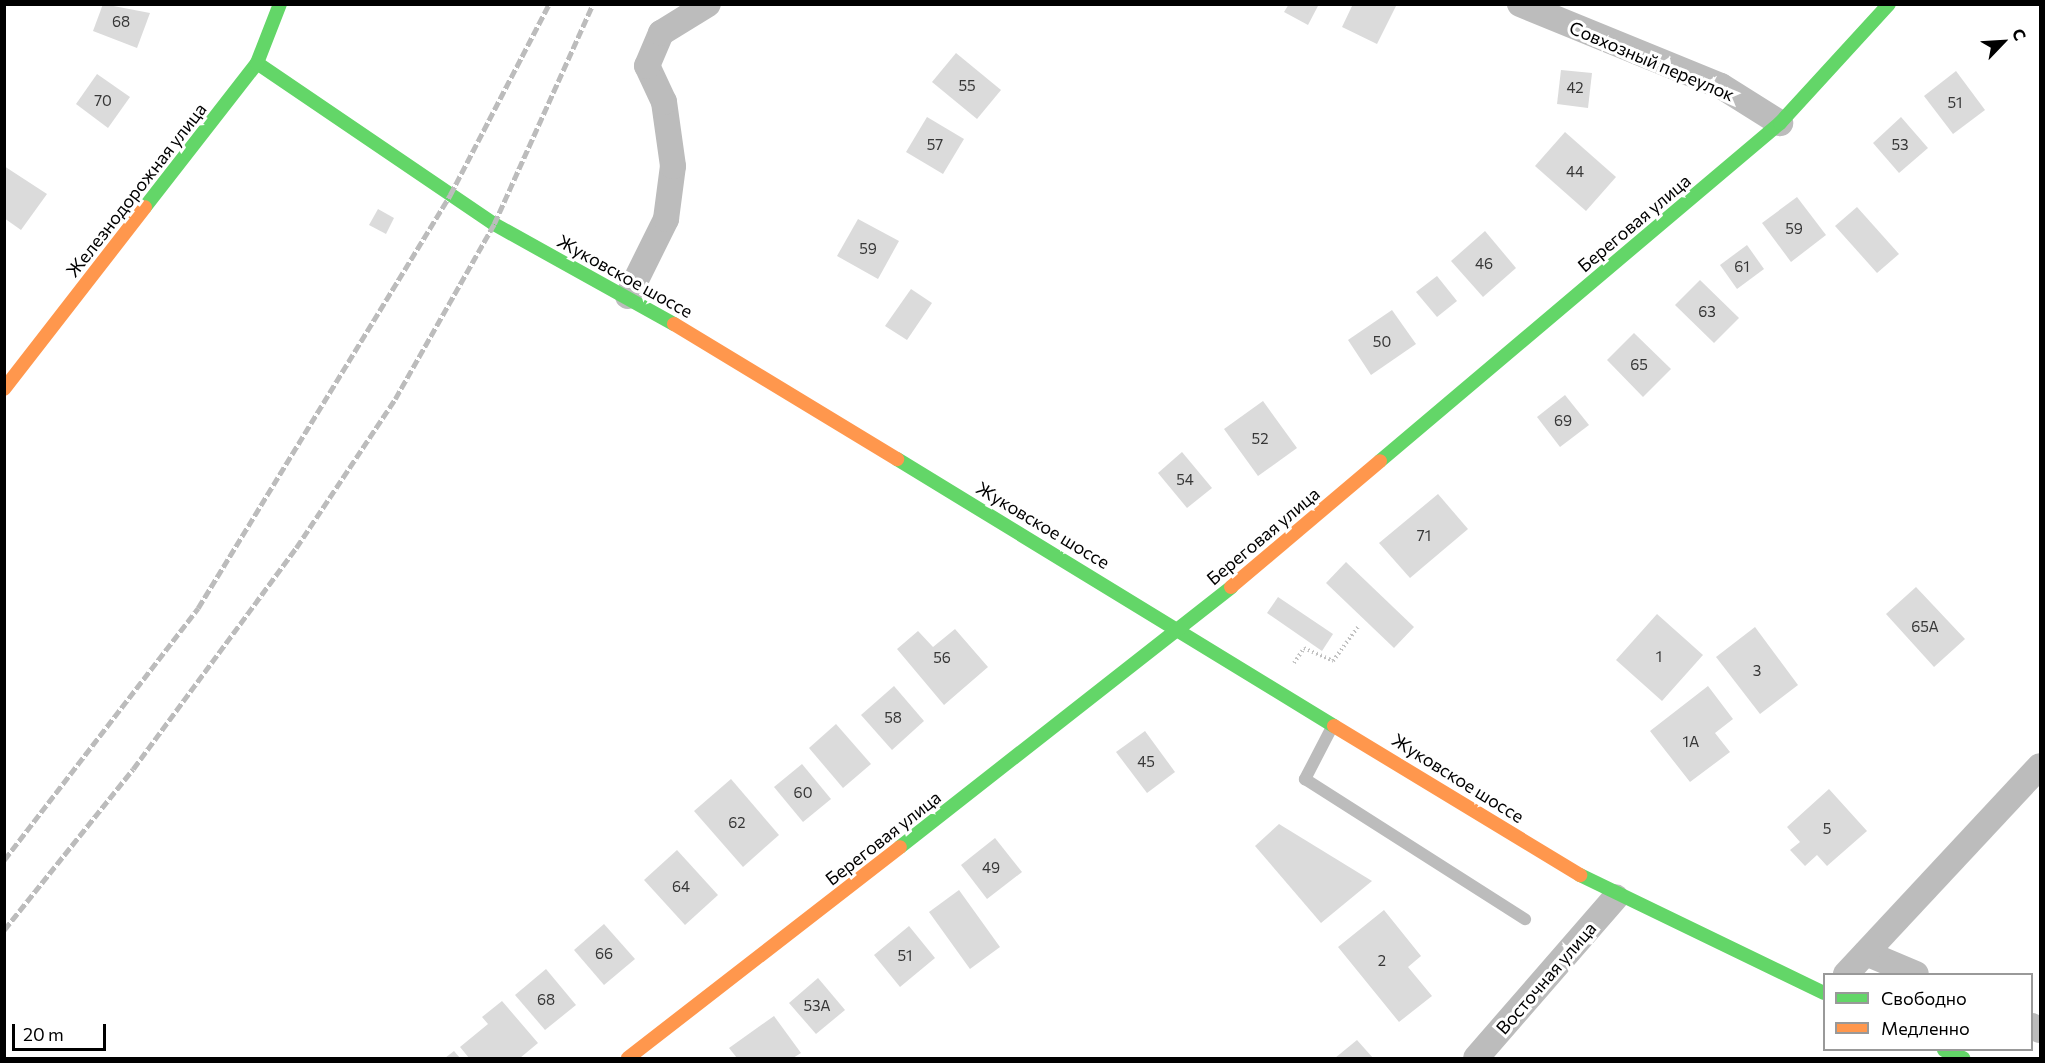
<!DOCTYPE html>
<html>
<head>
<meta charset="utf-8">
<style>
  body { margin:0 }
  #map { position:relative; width:2045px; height:1063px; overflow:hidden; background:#fff; font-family:Commissioner,sans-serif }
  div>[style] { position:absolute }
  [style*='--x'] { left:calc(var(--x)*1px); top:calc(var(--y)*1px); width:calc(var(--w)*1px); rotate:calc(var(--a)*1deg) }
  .building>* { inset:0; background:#dbdbdb }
  .path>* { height:4px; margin-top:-2px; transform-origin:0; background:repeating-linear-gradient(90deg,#c2c2c2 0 1.5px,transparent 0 4.5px) }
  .lane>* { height:12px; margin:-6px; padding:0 6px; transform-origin:6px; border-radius:6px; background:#bcbcbc }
  .street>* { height:26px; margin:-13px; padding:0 13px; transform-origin:13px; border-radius:13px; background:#bcbcbc }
  .fast>* { height:14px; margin:-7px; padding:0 7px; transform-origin:7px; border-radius:7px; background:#63d668 }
  .slow>* { height:14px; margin:-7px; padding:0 7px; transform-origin:7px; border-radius:7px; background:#ff974d }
  .rail>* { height:4.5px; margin-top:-2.25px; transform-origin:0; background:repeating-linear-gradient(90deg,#bcbcbc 0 9px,transparent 0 12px) }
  span { translate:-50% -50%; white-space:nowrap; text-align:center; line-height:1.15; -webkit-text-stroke:6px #fff; paint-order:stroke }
  .number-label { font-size:15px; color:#373737 }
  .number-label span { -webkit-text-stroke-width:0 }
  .street-label { font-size:18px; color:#000 }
  .frame { position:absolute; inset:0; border:6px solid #000; pointer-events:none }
  .legend { position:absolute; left:1823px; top:973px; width:210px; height:78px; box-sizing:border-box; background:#fff; border:2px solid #999; margin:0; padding:8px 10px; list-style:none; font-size:18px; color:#000 }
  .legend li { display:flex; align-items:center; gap:12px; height:30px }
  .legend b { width:30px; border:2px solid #999 }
  .north { position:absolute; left:1973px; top:12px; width:60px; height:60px; -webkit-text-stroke:4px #fff; paint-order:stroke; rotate:65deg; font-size:16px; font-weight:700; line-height:24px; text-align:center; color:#000 }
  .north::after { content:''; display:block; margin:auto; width:21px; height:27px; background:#000; clip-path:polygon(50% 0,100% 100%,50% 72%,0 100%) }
  .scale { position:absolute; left:12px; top:1024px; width:94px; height:27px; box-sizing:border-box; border:3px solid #000; border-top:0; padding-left:8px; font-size:18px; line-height:21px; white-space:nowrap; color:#000; -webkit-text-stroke:4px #fff; paint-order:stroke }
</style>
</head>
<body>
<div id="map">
  <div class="building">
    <i style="clip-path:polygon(103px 4px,150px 13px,137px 48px,93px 31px)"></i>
    <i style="clip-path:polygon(1289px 4px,1319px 4px,1308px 25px,1284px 12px)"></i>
    <i style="clip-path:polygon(1353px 4px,1397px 4px,1377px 44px,1342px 27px)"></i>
    <i style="clip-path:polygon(956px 53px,1001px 90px,977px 119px,932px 82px)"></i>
    <i style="clip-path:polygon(1561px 70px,1592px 73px,1588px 108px,1557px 104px)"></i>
    <i style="clip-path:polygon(1956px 71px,1985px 110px,1953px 134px,1924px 96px)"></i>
    <i style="clip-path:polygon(97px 74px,130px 97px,108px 128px,76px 104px)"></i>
    <i style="clip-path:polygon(927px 117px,964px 139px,943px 174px,906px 152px)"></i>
    <i style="clip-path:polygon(1901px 117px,1928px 148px,1899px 173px,1873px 143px)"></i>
    <i style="clip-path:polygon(1565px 132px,1616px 177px,1586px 211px,1535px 166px)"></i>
    <i style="clip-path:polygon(4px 166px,47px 194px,21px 230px,4px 218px)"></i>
    <i style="clip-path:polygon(1797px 197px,1826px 235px,1791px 262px,1762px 223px)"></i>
    <i style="clip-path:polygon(1857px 207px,1899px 254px,1877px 273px,1835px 226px)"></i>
    <i style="clip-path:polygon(378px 209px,394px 218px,386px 234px,369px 225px)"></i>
    <i style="clip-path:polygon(858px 219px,899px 241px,878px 279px,837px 256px)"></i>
    <i style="clip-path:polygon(1485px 231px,1516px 268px,1483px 297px,1451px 261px)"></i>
    <i style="clip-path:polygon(1747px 245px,1764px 269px,1737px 289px,1720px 265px)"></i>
    <i style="clip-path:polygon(1437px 276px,1457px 301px,1437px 317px,1416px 292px)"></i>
    <i style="clip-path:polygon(1700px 280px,1739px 318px,1714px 343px,1675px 305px)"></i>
    <i style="clip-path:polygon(911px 289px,932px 303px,907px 340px,885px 326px)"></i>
    <i style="clip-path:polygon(1392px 310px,1416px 344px,1371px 375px,1348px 340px)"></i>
    <i style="clip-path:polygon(1634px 333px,1671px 369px,1643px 397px,1607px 360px)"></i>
    <i style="clip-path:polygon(1565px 395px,1589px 425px,1560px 447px,1537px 417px)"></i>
    <i style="clip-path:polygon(1263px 401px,1297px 448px,1258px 476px,1224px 429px)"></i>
    <i style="clip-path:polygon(1182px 452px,1212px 488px,1187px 508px,1158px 473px)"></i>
    <i style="clip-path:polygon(1438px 494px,1468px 529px,1410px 578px,1379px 543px)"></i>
    <i style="clip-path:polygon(1346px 562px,1414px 627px,1394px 648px,1326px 583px)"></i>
    <i style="clip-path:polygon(1916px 587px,1965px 639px,1934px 667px,1886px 614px)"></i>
    <i style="clip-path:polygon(1278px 597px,1333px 634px,1322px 651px,1267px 613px)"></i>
    <i style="clip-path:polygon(1657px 614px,1703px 655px,1662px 701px,1616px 660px)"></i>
    <i style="clip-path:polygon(1755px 627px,1798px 685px,1760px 714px,1716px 657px)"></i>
    <i style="clip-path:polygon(955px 629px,988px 667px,944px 705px,897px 649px,918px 631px,933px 647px)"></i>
    <i style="clip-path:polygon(894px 686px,924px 721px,892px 750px,861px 715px)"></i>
    <i style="clip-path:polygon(1708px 686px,1733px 719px,1715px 733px,1730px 752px,1690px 782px,1650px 731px)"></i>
    <i style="clip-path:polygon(836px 724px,871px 764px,843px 788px,809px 748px)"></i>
    <i style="clip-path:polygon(1145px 731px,1175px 772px,1147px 793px,1116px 752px)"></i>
    <i style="clip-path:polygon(802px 764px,831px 799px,803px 822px,774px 787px)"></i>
    <i style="clip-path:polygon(731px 779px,779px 835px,743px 867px,694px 811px)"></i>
    <i style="clip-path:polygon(1829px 789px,1867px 831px,1827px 866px,1817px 855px,1805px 866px,1790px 850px,1800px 842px,1787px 827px)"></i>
    <i style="clip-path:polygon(1279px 824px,1372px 881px,1321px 923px,1255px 846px)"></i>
    <i style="clip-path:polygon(995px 838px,1022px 872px,987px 899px,961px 865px)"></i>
    <i style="clip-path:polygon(677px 850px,718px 895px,685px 925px,644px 880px)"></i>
    <i style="clip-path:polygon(959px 890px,1000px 947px,970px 969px,929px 912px)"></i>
    <i style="clip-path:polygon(1384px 910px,1421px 956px,1408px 967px,1432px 996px,1399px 1022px,1338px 947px)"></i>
    <i style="clip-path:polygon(604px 924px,635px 959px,604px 985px,574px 950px)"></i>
    <i style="clip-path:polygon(909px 926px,935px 958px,900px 987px,874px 955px)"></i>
    <i style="clip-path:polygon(546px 969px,576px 1005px,545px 1030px,515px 995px)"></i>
    <i style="clip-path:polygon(818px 978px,845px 1010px,816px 1034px,789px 1003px)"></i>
    <i style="clip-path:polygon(502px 1001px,538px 1043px,520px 1058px,469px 1058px,460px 1047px,488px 1024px,482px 1017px)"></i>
    <i style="clip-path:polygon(774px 1016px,801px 1053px,793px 1058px,737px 1058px,729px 1048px)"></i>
    <i style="clip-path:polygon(1357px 1040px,1373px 1058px,1335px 1058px)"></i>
    <i style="clip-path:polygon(454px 1051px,460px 1058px,445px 1058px)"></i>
  </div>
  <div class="path">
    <i style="--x:1294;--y:663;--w:18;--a:-56"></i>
    <i style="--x:1304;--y:648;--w:32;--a:24"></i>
    <i style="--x:1333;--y:661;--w:42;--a:-53.7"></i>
  </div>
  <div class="lane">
    <i style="--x:1332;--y:727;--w:59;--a:117.4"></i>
    <i style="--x:1305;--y:779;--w:261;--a:32.5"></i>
  </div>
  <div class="street">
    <i style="--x:1520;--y:4;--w:217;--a:22.2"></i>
    <i style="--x:1721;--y:86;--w:70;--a:32.1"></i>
    <i style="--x:628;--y:296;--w:86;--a:-63.7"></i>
    <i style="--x:666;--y:219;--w:53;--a:-82.5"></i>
    <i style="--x:673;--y:166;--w:65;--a:-98"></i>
    <i style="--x:664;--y:102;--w:40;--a:-115"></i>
    <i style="--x:647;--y:66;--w:36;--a:-67"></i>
    <i style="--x:661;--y:33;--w:55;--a:-31.7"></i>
    <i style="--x:1866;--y:953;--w:54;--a:22.8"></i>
    <i style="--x:1846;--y:974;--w:284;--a:-47"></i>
    <i style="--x:2032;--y:1026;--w:9;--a:27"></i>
    <i style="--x:1476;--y:1058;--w:213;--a:-49"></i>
  </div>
  <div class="fast">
    <i style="--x:257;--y:63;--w:287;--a:34.2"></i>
    <i style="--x:494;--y:224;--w:206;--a:29.1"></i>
    <i style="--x:145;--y:207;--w:182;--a:-52.1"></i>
    <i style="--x:257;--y:63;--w:63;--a:-68.7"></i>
    <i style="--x:897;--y:459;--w:512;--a:31.42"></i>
    <i style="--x:1380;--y:461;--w:524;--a:-40.2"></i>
    <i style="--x:1780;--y:123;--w:161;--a:-47.5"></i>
    <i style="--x:900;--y:847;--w:421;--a:-38.1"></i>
    <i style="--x:1580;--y:875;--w:271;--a:25.8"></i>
    <i style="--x:1944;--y:1050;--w:21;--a:23"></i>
  </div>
  <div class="slow">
    <i style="--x:674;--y:324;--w:261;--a:31.2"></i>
    <i style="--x:4;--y:389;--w:230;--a:-52.2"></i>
    <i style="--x:1231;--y:587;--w:195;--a:-40.2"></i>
    <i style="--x:1334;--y:726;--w:288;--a:31.2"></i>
    <i style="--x:628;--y:1058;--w:344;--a:-37.8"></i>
  </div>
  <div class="rail">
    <i style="--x:4;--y:860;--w:318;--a:-52.4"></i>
    <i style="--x:198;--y:608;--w:484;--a:-58.6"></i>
    <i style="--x:450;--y:195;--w:215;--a:-62.6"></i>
    <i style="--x:4;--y:930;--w:206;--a:-51.3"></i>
    <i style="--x:133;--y:769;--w:275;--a:-53.6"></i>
    <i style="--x:296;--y:548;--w:179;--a:-56.4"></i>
    <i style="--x:395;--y:399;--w:201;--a:-60.5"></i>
    <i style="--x:494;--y:224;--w:241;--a:-65.8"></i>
  </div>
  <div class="number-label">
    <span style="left:121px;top:22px">68</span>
    <span style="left:967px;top:86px">55</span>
    <span style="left:1575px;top:88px">42</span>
    <span style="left:103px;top:101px">70</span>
    <span style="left:1955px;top:103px">51</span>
    <span style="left:935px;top:145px">57</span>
    <span style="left:1900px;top:145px">53</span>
    <span style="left:1575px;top:172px">44</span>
    <span style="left:1794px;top:229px">59</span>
    <span style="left:868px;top:249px">59</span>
    <span style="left:1484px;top:264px">46</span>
    <span style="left:1742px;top:267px">61</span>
    <span style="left:1707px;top:312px">63</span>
    <span style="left:1382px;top:342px">50</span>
    <span style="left:1639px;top:365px">65</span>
    <span style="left:1563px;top:421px">69</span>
    <span style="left:1260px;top:439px">52</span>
    <span style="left:1185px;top:480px">54</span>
    <span style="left:1424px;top:536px">71</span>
    <span style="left:1925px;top:627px">65А</span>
    <span style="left:1659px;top:657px">1</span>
    <span style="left:942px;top:658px">56</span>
    <span style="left:1757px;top:671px">3</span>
    <span style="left:893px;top:718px">58</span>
    <span style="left:1691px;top:742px">1А</span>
    <span style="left:1146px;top:762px">45</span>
    <span style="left:803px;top:793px">60</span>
    <span style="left:737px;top:823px">62</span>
    <span style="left:1827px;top:829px">5</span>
    <span style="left:991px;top:868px">49</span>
    <span style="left:681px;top:887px">64</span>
    <span style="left:604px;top:954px">66</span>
    <span style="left:905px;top:956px">51</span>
    <span style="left:1382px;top:961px">2</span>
    <span style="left:546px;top:1000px">68</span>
    <span style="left:817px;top:1006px">53А</span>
  </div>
  <div class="street-label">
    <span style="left:1652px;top:61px;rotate:23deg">Совхозный переулок</span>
    <span style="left:136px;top:190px;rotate:-52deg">Железнодорожная улица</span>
    <span style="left:1634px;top:223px;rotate:-40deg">Береговая улица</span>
    <span style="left:625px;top:276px;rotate:29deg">Жуковское шоссе</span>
    <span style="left:1043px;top:525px;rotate:31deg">Жуковское шоссе</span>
    <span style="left:1263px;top:536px;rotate:-40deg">Береговая улица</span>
    <span style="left:1458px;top:778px;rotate:32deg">Жуковское шоссе</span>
    <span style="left:883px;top:838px;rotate:-38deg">Береговая улица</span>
    <span style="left:1546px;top:978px;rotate:-49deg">Восточная улица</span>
  </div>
  <div class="frame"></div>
  <ul class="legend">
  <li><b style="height:8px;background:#63d668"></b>Свободно</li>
  <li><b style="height:8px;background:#ff974d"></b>Медленно</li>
  </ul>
  <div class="north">С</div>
  <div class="scale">20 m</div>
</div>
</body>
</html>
